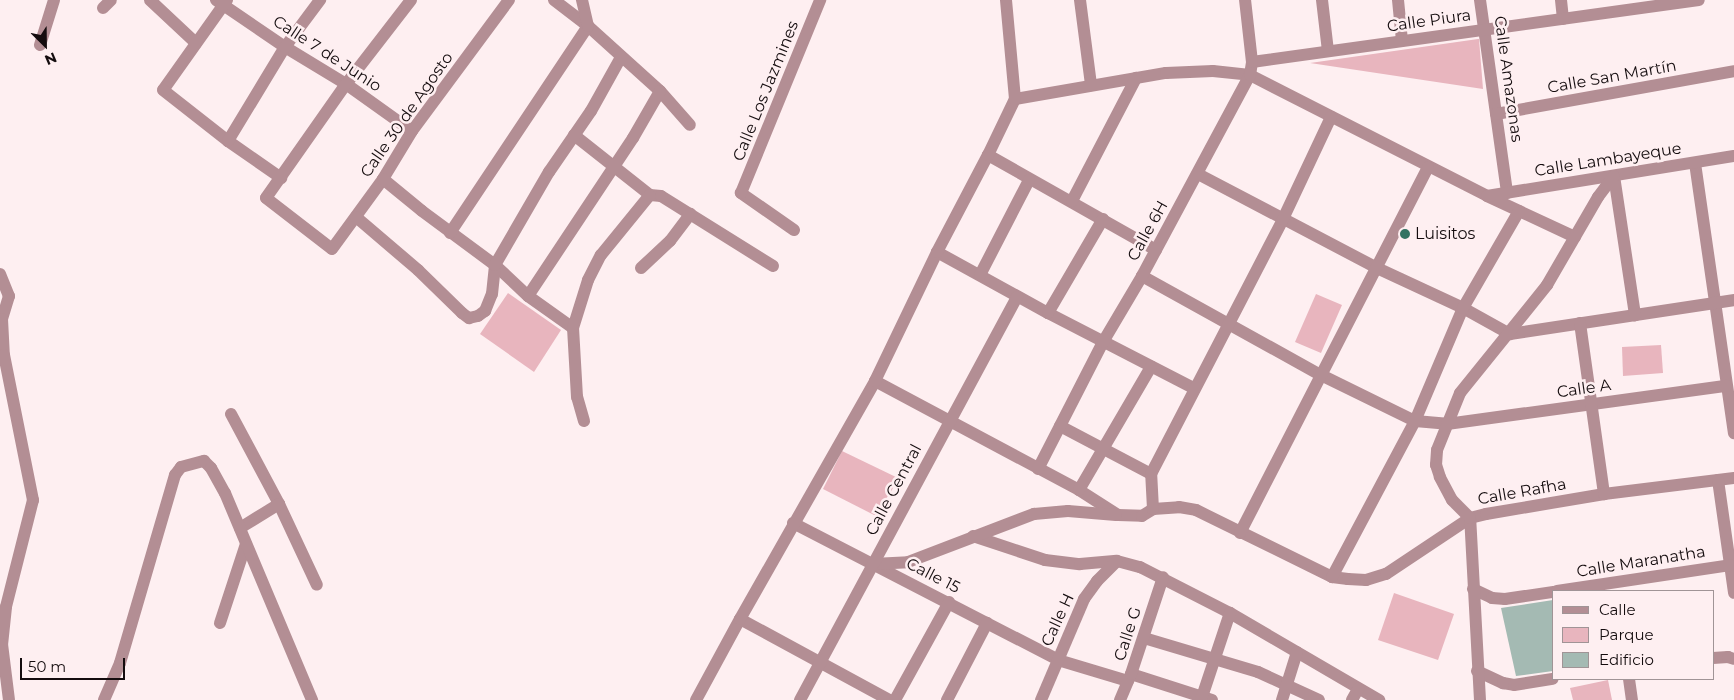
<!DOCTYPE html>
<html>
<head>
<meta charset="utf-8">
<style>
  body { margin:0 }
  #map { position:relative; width:1734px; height:700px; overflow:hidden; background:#feeff1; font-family:Montserrat,sans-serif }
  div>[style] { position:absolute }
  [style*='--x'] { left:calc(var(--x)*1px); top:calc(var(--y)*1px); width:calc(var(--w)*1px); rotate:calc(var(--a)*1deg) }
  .green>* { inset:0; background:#e8b5be }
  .building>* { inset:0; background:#a4bab3 }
  .street>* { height:12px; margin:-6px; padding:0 6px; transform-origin:6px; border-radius:6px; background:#b38e94 }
  .dots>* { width:14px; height:14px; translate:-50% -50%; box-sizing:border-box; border:2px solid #feeff1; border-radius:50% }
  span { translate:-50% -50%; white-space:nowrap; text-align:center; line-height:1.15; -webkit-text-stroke:5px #feeff1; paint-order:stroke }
  .street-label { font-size:16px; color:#140c0e }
  .poi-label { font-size:16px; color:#140c0e }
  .left { translate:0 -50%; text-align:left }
  .legend { position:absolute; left:1552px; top:590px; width:162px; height:90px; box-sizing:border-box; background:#feeff1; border:1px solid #a09496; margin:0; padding:6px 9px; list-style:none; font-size:15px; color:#140c0e }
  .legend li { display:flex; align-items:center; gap:10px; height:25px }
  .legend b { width:25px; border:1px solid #a09496 }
  .north { position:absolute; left:20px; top:20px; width:50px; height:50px; -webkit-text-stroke:4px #feeff1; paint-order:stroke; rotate:157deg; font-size:14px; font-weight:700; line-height:20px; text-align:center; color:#140c0e }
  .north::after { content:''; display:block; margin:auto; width:18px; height:22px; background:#140c0e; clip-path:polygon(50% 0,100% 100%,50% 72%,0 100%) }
  .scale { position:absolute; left:20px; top:658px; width:105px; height:22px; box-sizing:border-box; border:2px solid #140c0e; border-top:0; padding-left:6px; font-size:15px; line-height:18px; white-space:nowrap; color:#140c0e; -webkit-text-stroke:4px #feeff1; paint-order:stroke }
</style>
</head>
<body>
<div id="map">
  <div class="green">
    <i style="clip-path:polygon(1479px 39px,1483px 89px,1310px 63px,1478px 39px)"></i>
    <i style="clip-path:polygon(508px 293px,561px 330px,534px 372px,480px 334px)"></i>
    <i style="clip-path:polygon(1316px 294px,1342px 305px,1321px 353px,1295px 342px)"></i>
    <i style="clip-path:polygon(1661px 345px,1663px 373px,1623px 376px,1622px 347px)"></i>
    <i style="clip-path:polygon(842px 451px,898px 478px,878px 517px,823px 489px)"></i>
    <i style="clip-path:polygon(1394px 593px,1454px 614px,1438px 660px,1378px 640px)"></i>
    <i style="clip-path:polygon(1608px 680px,1612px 700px,1573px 700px,1570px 688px)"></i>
  </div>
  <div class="building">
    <i style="clip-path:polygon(1553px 600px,1553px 671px,1516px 676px,1501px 608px)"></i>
  </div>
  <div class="street">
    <i style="--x:150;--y:0;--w:63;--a:43.1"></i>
    <i style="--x:216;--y:0;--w:83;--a:34.3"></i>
    <i style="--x:285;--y:47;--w:71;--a:31.2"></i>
    <i style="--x:346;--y:84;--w:81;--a:35.5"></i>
    <i style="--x:227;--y:0;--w:110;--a:125.4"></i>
    <i style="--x:163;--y:90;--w:83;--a:38.1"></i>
    <i style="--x:228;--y:141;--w:65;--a:34.9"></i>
    <i style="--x:411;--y:0;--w:106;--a:127.7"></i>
    <i style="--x:346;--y:84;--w:139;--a:125.1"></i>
    <i style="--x:266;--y:198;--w:83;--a:37.7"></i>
    <i style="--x:332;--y:249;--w:87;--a:-53.9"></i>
    <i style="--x:383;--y:179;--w:56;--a:-58.9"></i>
    <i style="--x:412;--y:131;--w:163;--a:-53.5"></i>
    <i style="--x:554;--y:0;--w:43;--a:37.4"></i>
    <i style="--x:588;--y:26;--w:97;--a:42.1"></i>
    <i style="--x:660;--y:91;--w:45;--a:48.6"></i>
    <i style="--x:1080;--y:0;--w:86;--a:82.6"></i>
    <i style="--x:1322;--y:0;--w:51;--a:83.3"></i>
    <i style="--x:1398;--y:0;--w:41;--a:84.4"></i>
    <i style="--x:1480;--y:0;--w:195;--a:82"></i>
    <i style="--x:1561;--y:0;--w:19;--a:84"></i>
    <i style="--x:103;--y:8;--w:11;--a:-45"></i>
    <i style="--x:40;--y:45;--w:47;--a:-72.7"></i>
    <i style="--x:1252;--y:62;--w:451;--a:-7.9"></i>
    <i style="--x:1015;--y:99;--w:153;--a:-9.8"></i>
    <i style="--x:1166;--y:73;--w:47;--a:-2.4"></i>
    <i style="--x:1213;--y:71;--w:37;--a:6"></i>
    <i style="--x:1250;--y:75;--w:266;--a:27"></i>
    <i style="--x:1487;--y:196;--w:97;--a:25"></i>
    <i style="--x:1496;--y:114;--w:242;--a:-10.2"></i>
    <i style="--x:574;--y:135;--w:97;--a:38.3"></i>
    <i style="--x:650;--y:195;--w:11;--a:5"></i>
    <i style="--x:661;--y:196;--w:132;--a:32"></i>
    <i style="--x:228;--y:141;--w:110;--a:-58.8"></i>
    <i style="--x:285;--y:47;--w:59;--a:-53.3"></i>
    <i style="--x:988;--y:155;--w:193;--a:29.5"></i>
    <i style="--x:1695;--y:163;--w:273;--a:81.8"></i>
    <i style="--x:1198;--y:174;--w:202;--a:27.7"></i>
    <i style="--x:1377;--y:268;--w:95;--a:24.9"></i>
    <i style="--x:1463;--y:308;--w:54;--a:29"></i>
    <i style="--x:1510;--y:334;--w:227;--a:-8.6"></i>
    <i style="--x:1614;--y:176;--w:141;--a:81.4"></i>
    <i style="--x:383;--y:179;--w:50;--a:39.4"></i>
    <i style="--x:422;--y:211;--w:91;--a:36.5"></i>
    <i style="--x:495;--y:265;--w:45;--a:43.2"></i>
    <i style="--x:528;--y:296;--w:55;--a:35.4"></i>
    <i style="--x:1487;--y:196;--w:250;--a:-9.2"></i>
    <i style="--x:1072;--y:201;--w:139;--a:-62.5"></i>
    <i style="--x:356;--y:217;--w:82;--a:40.5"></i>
    <i style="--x:418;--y:270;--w:62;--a:44.3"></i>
    <i style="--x:462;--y:313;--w:9;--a:36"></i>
    <i style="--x:469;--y:318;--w:9;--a:-13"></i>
    <i style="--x:478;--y:316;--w:9;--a:-36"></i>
    <i style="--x:485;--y:311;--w:18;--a:-68"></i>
    <i style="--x:492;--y:294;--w:29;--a:-84"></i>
    <i style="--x:495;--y:265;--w:108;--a:-59.9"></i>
    <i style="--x:549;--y:172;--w:74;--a:-55.5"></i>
    <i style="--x:591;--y:111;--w:62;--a:-60.9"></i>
    <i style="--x:794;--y:230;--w:65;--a:-145.1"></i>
    <i style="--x:741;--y:193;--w:209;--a:-67.7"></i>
    <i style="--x:450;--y:233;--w:249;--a:-56.3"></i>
    <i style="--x:588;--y:26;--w:27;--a:-103"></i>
    <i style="--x:937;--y:252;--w:127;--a:28.8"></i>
    <i style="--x:1048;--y:313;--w:165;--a:27.3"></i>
    <i style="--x:641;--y:268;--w:40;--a:-43"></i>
    <i style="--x:670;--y:241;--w:34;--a:-53"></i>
    <i style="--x:0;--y:274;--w:24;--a:68"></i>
    <i style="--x:9;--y:296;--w:24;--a:107"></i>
    <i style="--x:2;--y:319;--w:36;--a:87"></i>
    <i style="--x:4;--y:355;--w:148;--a:78.7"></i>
    <i style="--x:33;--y:500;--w:110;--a:104.2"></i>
    <i style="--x:6;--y:607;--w:37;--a:96"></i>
    <i style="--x:2;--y:644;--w:56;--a:82.9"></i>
    <i style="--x:980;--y:275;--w:107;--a:-62.7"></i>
    <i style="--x:1142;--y:276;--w:202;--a:29"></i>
    <i style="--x:1319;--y:374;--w:107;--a:26.1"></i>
    <i style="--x:1415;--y:421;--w:32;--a:5"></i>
    <i style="--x:1447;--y:424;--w:282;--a:-7.8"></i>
    <i style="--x:528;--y:296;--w:190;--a:-56.4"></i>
    <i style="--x:633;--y:138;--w:54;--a:-60.1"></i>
    <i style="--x:1048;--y:313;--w:109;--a:-59.7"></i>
    <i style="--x:1580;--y:323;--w:173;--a:82"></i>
    <i style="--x:875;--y:381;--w:231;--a:28.1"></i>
    <i style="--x:1079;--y:490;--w:46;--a:32.7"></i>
    <i style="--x:1118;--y:515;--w:24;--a:2"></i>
    <i style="--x:1142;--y:516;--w:13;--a:-32"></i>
    <i style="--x:1153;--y:509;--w:26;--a:-4"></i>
    <i style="--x:1179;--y:507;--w:17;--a:10"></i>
    <i style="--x:1196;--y:510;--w:152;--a:26.2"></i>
    <i style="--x:1332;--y:577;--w:16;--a:7"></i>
    <i style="--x:1348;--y:579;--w:18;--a:3"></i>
    <i style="--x:1366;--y:580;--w:21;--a:-17"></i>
    <i style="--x:1386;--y:574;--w:101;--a:-33.7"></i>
    <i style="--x:1470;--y:518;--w:16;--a:-14"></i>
    <i style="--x:1486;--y:514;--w:120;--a:-9.6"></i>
    <i style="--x:1604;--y:494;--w:131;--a:-7"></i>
    <i style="--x:231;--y:414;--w:102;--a:61.9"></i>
    <i style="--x:279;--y:504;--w:89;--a:64.9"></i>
    <i style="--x:584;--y:421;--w:25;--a:-106"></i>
    <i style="--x:577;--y:397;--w:69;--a:-93.3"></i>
    <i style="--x:573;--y:328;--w:50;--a:-72.6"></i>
    <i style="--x:588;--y:280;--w:28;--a:-63"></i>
    <i style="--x:601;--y:255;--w:77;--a:-50.8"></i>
    <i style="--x:1060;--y:426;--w:103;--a:27.8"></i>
    <i style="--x:1038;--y:469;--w:143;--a:-62.9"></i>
    <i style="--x:1103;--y:342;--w:77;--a:-59.4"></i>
    <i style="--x:1142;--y:276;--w:228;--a:-61.8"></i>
    <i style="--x:1250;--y:75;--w:13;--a:-81"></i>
    <i style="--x:1252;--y:62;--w:62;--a:-96.4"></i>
    <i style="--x:1718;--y:480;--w:114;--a:81.9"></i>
    <i style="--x:1079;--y:490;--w:143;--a:-59.7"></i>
    <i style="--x:1153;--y:509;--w:35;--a:-93"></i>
    <i style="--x:1151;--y:474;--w:287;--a:-62.6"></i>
    <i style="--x:1283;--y:219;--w:113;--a:-64.8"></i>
    <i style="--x:793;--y:523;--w:298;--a:27.3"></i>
    <i style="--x:1058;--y:660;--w:73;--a:16.7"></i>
    <i style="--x:240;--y:528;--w:46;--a:-31.6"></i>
    <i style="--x:1240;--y:533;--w:411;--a:-62.8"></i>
    <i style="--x:973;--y:536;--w:76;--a:18.4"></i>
    <i style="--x:1045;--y:560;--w:35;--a:7"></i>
    <i style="--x:1080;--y:564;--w:37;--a:-5"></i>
    <i style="--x:1117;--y:561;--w:24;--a:15"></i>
    <i style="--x:1140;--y:567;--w:101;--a:27.1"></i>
    <i style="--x:1230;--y:613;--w:173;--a:30.3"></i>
    <i style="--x:873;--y:564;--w:35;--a:-3"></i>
    <i style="--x:908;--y:562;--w:135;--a:-20.9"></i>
    <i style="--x:1034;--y:514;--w:34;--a:-5"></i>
    <i style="--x:1068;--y:511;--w:48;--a:4.8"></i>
    <i style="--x:1332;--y:577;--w:177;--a:-62"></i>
    <i style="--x:1415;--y:421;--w:123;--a:-67"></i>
    <i style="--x:1463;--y:308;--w:112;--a:-60"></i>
    <i style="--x:1473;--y:589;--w:21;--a:25"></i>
    <i style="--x:1492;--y:598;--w:13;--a:4"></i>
    <i style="--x:1505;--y:599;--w:49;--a:-8.3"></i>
    <i style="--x:1557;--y:591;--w:175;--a:-8.5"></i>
    <i style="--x:740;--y:619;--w:170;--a:28.5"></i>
    <i style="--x:220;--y:623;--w:83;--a:-71.8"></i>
    <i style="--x:1144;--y:638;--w:119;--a:16.6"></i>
    <i style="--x:1258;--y:672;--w:67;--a:24.7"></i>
    <i style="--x:1713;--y:658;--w:15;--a:-4"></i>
    <i style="--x:1728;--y:657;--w:6;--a:18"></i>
    <i style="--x:1477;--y:671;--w:29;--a:25"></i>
    <i style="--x:1503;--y:683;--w:11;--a:10"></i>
    <i style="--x:1514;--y:685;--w:39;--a:-9"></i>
    <i style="--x:1131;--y:674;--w:85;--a:17.8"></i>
    <i style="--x:1629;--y:679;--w:21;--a:82"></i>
    <i style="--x:104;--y:700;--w:40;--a:-66.6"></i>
    <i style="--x:120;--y:663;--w:196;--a:-73.7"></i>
    <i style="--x:175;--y:475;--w:10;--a:-53"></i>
    <i style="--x:181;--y:467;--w:24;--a:-15"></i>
    <i style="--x:204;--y:461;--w:10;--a:45"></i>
    <i style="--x:211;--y:468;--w:29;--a:61"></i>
    <i style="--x:225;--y:493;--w:225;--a:67.2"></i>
    <i style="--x:696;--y:700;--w:92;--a:-61.5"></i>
    <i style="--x:740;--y:619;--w:274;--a:-60.4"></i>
    <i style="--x:875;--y:381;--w:143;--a:-64.3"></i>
    <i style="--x:937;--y:252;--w:110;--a:-62.3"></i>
    <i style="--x:988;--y:155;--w:62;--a:-64.3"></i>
    <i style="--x:1015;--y:99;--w:99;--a:-95.2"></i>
    <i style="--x:800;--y:700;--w:458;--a:-61.7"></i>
    <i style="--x:895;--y:700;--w:112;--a:-61.1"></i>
    <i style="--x:947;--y:700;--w:87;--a:-62.5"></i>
    <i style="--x:1041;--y:700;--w:110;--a:-66.9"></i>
    <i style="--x:1084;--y:599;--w:22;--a:-54"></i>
    <i style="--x:1097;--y:581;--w:28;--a:-45"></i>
    <i style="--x:1120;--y:700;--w:28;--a:-67"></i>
    <i style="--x:1131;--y:674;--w:102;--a:-71.7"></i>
    <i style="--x:1201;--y:700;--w:92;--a:-71.6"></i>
    <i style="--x:1282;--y:700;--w:50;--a:-72.6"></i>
    <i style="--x:1352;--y:700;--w:13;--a:-61"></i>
    <i style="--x:1480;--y:700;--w:182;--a:-93.1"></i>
    <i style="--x:1470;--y:518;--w:25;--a:-135"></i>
    <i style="--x:1452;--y:500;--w:26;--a:-118"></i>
    <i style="--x:1440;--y:477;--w:13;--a:-108"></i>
    <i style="--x:1436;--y:465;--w:15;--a:-86"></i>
    <i style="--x:1437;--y:450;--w:61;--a:-68"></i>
    <i style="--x:1460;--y:393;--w:139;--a:-51.1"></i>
    <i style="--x:1547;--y:285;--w:102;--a:-59.9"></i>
    <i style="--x:1598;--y:197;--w:26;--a:-53"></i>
  </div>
  <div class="dots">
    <i style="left:1405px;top:234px;background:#337362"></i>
  </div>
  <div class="street-label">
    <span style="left:1429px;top:21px;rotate:-8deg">Calle Piura</span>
    <span style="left:327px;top:54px;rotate:33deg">Calle 7 de Junio</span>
    <span style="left:1612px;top:77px;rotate:-10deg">Calle San Martín</span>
    <span style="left:1508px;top:79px;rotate:82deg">Calle Amazonas</span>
    <span style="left:766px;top:91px;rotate:-68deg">Calle Los Jazmines</span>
    <span style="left:407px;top:115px;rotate:-55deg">Calle 30 de Agosto</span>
    <span style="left:1608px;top:160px;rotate:-9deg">Calle Lambayeque</span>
    <span style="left:1148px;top:231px;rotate:-61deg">Calle 6H</span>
    <span style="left:1584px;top:389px;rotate:-8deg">Calle A</span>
    <span style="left:894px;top:490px;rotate:-62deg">Calle Central</span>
    <span style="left:1522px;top:492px;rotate:-10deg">Calle Rafha</span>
    <span style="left:1641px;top:562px;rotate:-9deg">Calle Maranatha</span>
    <span style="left:933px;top:576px;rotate:27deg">Calle 15</span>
    <span style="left:1058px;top:620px;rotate:-65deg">Calle H</span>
    <span style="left:1128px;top:634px;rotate:-72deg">Calle G</span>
  </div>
  <div class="poi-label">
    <span class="left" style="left:1415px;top:234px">Luisitos</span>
  </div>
  <ul class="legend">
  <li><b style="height:6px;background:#b38e94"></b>Calle</li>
  <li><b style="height:14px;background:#e8b5be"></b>Parque</li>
  <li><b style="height:14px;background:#a4bab3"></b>Edificio</li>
  </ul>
  <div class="north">N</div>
  <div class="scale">50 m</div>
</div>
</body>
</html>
